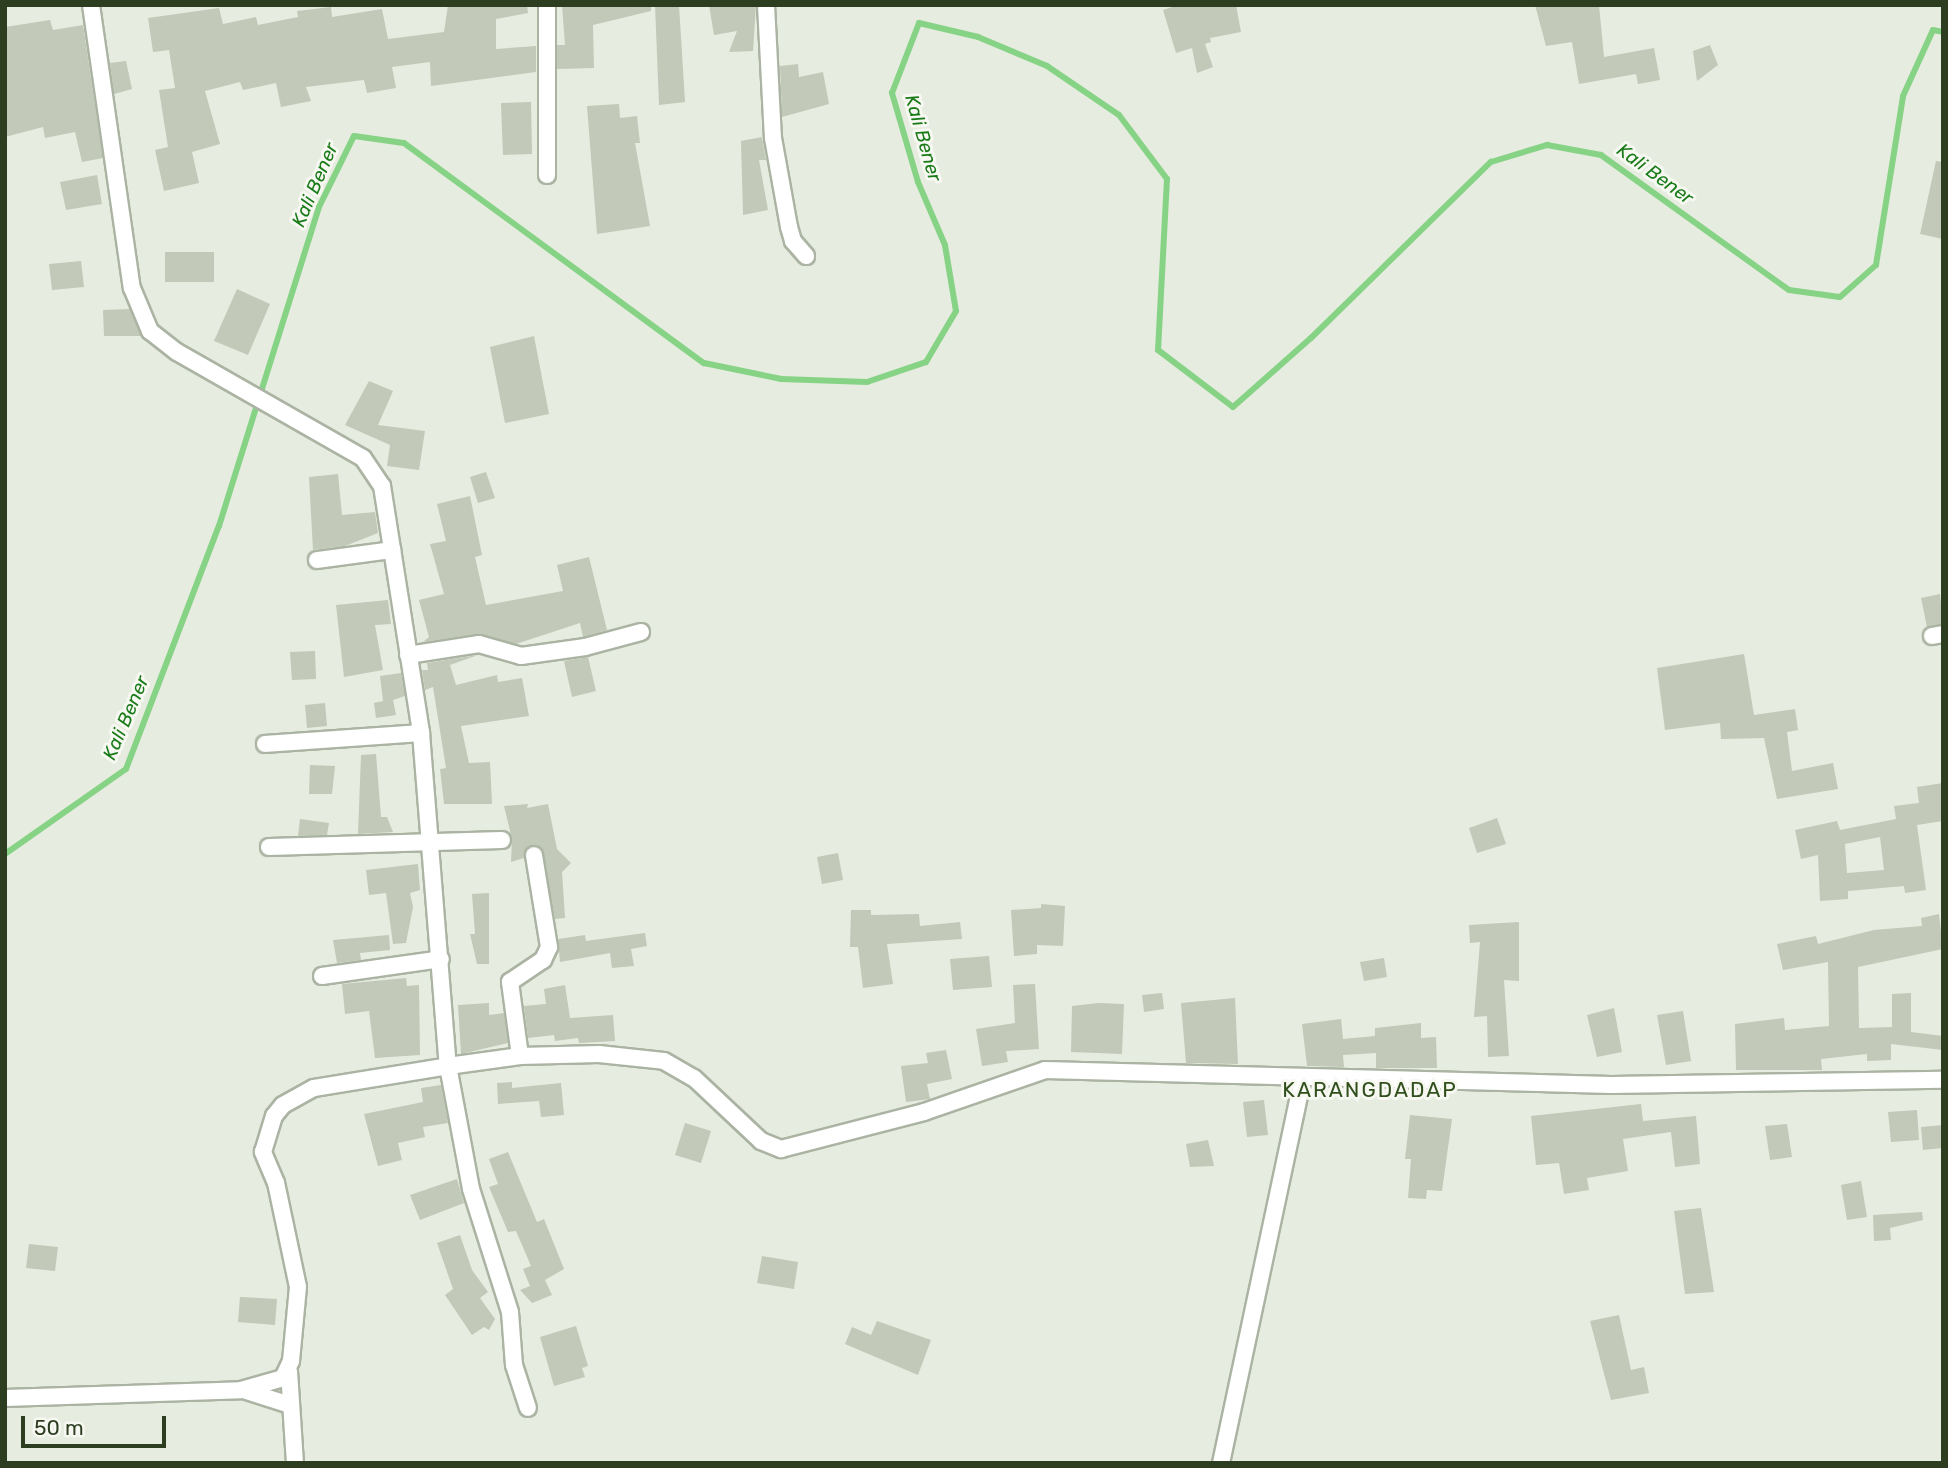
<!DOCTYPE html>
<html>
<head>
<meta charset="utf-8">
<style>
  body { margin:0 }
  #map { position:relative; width:1948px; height:1468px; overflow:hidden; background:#e7ece0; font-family:Rubik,sans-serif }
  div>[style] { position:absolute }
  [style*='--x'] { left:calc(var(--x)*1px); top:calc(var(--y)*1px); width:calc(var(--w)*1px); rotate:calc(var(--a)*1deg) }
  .stream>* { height:6px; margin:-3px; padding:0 3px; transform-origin:3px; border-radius:3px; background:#87d386 }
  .building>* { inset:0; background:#c2c9b8 }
  .roads { filter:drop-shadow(2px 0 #abb4a3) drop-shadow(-2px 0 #abb4a3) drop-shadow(0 2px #abb4a3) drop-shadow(0 -2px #abb4a3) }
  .minor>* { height:16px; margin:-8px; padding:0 8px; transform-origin:8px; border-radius:8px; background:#fff }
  span { translate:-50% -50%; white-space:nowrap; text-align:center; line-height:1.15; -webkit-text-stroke:6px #f6f8f1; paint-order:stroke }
  .water-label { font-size:19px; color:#197a18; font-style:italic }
  .quarter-label { font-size:21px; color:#314f1c; letter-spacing:2px }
  .frame { position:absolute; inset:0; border:7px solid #2d3d20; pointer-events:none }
  .scale { position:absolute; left:21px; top:1416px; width:145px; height:32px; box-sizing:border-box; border:4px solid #2d3d20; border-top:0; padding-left:9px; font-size:21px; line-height:24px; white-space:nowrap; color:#2d3d20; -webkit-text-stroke:5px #f6f8f1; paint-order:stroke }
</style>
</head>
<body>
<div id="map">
  <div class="stream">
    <i style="--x:5;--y:854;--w:148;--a:-35.1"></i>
    <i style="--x:126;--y:769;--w:260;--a:-69.1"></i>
    <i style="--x:219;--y:526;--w:334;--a:-72.6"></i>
    <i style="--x:319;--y:207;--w:79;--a:-63.8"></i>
    <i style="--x:354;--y:136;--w:50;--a:8"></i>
    <i style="--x:404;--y:143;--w:372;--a:36.3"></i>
    <i style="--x:704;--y:363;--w:79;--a:11.7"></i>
    <i style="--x:781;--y:379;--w:86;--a:2"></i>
    <i style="--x:867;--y:382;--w:62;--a:-18.7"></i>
    <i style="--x:926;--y:362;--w:59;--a:-59.5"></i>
    <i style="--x:956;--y:311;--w:67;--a:-99.5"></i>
    <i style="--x:945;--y:245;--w:69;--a:-113.2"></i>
    <i style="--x:918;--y:182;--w:93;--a:-106.3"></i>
    <i style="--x:892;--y:93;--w:75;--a:-68.9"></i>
    <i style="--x:919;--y:23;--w:61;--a:13.3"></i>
    <i style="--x:978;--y:37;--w:75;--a:22.8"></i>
    <i style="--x:1047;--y:66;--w:87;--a:34.2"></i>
    <i style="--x:1119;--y:115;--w:80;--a:53.1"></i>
    <i style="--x:1167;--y:179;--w:171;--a:93"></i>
    <i style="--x:1158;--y:350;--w:94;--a:37.2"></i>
    <i style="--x:1233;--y:407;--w:104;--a:-41.5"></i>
    <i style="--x:1311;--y:338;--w:252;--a:-44.4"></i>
    <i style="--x:1491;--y:162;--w:59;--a:-16.9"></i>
    <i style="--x:1547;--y:145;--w:55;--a:10.5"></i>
    <i style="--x:1601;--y:155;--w:231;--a:35.7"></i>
    <i style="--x:1789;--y:290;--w:51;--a:7.8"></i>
    <i style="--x:1840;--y:297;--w:48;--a:-41.6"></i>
    <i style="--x:1876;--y:265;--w:171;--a:-80.9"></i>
    <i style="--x:1903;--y:96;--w:72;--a:-65.6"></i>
    <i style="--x:1933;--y:30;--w:10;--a:11"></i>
  </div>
  <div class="building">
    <i style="clip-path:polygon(448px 5px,527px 5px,528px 13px,496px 19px,496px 49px,536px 46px,536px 72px,431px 86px,430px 62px,392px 67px,396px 88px,367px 93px,364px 80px,306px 87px,311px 101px,281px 107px,276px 83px,243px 90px,240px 82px,205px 91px,220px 144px,192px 152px,199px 183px,164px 191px,155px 150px,168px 147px,159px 90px,175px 88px,169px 50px,153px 52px,148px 18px,219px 8px,223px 24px,256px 17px,258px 25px,298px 17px,297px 11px,331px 7px,332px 17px,382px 9px,388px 39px,444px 32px)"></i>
    <i style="clip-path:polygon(562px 5px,651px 5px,651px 11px,593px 25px,594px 68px,557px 69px,557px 45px,565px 45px)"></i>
    <i style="clip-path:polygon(655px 5px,679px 5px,685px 102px,659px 105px)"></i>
    <i style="clip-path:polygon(709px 5px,756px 5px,753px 51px,729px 52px,737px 31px,714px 35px)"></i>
    <i style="clip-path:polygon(1178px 5px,1236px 5px,1241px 32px,1210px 38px,1211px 42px,1205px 44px,1213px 67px,1197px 73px,1192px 48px,1176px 53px,1163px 10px)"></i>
    <i style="clip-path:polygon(1535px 5px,1599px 5px,1604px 57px,1654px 48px,1660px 80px,1638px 84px,1636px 74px,1579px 84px,1572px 42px,1546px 46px)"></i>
    <i style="clip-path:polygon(50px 20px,53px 30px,83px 25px,103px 158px,82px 162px,75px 132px,45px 138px,43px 127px,5px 137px,5px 27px)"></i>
    <i style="clip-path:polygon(1710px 45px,1718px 65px,1697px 81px,1693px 51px)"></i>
    <i style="clip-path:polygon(126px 61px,132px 89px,114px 94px,110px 63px)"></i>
    <i style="clip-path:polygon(798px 64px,799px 77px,823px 72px,829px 104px,782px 117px,780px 66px)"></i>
    <i style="clip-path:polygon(531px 102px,532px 154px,503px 155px,501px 103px)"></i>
    <i style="clip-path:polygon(619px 104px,620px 118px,637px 116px,640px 143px,635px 143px,650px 226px,597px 234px,587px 106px)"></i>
    <i style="clip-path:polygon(762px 137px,766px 160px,759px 160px,768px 210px,743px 215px,741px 141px)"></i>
    <i style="clip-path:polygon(1936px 161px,1943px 162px,1943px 239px,1920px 234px)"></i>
    <i style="clip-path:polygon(97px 175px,102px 204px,66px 210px,60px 182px)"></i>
    <i style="clip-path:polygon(165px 252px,214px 252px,214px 282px,165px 282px)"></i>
    <i style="clip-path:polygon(81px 261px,84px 287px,52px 290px,49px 264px)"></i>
    <i style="clip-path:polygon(237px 289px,270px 304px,248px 355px,214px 341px)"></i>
    <i style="clip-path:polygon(130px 309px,141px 336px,104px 336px,103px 310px)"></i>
    <i style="clip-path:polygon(534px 336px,549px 414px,505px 423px,490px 347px)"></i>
    <i style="clip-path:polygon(369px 381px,393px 391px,378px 425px,425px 431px,419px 470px,387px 466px,390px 445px,345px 425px)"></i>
    <i style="clip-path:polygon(486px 472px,495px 498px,478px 503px,470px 477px)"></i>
    <i style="clip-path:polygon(338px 474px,342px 515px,375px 512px,378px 533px,345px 546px,313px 550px,309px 477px)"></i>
    <i style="clip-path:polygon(470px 496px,482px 555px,475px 557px,486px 605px,563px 591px,557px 565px,589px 557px,607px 630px,583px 637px,580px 623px,516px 644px,478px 634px,423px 642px,429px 637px,419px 600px,444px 594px,430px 544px,446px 541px,437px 504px)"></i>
    <i style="clip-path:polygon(1940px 594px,1943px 624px,1927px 627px,1921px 598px)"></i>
    <i style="clip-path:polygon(388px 600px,391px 624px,375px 625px,383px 670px,344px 677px,336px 605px)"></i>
    <i style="clip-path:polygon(315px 651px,316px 679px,292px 680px,290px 652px)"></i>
    <i style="clip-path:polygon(1744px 654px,1754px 715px,1795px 709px,1798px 730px,1787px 732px,1792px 771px,1833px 763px,1838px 789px,1777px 799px,1764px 738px,1721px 739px,1720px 723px,1665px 730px,1657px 668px)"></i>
    <i style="clip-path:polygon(478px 655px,450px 665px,456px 685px,497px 675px,498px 682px,522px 678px,529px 716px,461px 726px,469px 763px,490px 762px,492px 804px,444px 804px,440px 769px,446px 768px,433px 687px,425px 690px,422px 670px,428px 670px,427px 663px)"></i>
    <i style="clip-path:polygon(588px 657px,596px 691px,572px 697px,564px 661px)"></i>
    <i style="clip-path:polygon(401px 673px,405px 696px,393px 700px,396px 715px,376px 718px,374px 703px,383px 701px,380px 676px)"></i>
    <i style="clip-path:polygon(325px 703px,327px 726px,307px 728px,305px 705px)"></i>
    <i style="clip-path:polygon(376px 754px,381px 817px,387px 817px,393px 832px,358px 834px,361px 755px)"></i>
    <i style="clip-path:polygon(310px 765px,335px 766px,332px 794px,309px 794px)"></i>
    <i style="clip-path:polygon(evenodd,1943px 783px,1943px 821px,1917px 825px,1926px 890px,1905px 893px,1904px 886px,1848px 891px,1848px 899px,1820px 901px,1818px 855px,1801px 859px,1795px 830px,1837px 821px,1840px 830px,1896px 819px,1894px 806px,1919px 803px,1917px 787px,1943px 783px,1880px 837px,1884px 870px,1847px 873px,1845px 844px,1880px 837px)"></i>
    <i style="clip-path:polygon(528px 804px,527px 808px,548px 804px,557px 849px,571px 863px,562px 872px,565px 918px,555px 919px,542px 848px,528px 847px,524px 858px,511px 862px,512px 839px,504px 806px)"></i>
    <i style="clip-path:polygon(1497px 818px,1506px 844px,1477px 853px,1469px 828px)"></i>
    <i style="clip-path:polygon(300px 819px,329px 823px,327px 835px,298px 836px)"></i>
    <i style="clip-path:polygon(838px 853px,843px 880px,822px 884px,817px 857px)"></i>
    <i style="clip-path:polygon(418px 864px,420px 890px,410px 893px,413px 907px,406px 943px,393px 944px,386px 893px,369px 895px,366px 870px)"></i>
    <i style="clip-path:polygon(489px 893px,489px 964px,477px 964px,470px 934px,475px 934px,472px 894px)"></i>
    <i style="clip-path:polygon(1041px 904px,1065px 906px,1063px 946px,1037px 945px,1037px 954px,1014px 956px,1011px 910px,1041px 908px)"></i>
    <i style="clip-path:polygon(851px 910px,871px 910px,871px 915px,919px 914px,920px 926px,960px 922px,962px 939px,887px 944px,893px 984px,863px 988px,858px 947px,850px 947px)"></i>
    <i style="clip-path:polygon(1939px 914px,1943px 949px,1858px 967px,1859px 1028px,1892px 1027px,1892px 994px,1911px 993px,1911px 1032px,1943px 1036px,1943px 1050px,1891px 1044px,1891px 1060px,1867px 1061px,1867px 1054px,1821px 1059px,1822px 1070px,1736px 1070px,1735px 1024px,1784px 1018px,1785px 1030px,1829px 1026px,1828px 962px,1783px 970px,1777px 944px,1816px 936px,1818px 944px,1874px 930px,1922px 926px,1921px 918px)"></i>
    <i style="clip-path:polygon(1519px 922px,1519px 981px,1504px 980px,1509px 1056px,1488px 1057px,1487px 1016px,1474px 1017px,1480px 942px,1470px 943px,1469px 925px)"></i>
    <i style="clip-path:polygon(645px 933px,647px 946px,631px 949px,634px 966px,612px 968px,610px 953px,560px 962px,558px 939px,585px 935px,586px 941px)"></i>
    <i style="clip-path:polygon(389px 935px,390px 950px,360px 953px,361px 960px,337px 963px,333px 940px)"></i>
    <i style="clip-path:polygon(989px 956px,992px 987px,953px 990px,950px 959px)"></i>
    <i style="clip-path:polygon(1384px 958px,1387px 977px,1364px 981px,1360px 962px)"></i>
    <i style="clip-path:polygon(406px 978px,407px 986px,419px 985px,420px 1055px,375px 1058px,369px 1011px,345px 1014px,342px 984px)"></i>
    <i style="clip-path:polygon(1035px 984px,1039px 1049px,1006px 1051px,1008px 1062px,982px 1066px,976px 1029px,1015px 1023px,1013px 985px)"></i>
    <i style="clip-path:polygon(565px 985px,570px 1018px,613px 1015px,615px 1041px,579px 1043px,578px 1038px,555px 1041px,554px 1035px,528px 1038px,524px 1006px,546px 1004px,544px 989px)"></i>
    <i style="clip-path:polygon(1162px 993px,1164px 1009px,1144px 1012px,1142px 995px)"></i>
    <i style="clip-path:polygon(1235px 998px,1238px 1064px,1186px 1063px,1181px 1003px)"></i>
    <i style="clip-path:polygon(489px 1003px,489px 1015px,504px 1013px,508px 1043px,461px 1054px,458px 1005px)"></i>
    <i style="clip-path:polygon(1098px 1003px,1124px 1004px,1122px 1054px,1071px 1052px,1072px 1006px)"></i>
    <i style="clip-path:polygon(1614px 1008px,1622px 1052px,1597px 1057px,1587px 1015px)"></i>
    <i style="clip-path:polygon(1683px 1011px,1691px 1061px,1666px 1065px,1657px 1015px)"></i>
    <i style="clip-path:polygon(1341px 1019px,1343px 1039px,1375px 1036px,1375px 1028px,1421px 1023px,1421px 1038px,1436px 1037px,1437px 1068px,1376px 1068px,1376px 1053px,1343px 1055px,1344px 1067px,1307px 1066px,1302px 1024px)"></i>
    <i style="clip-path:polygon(946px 1050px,952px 1079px,927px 1084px,930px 1099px,906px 1102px,901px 1066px,928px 1063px,926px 1053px)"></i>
    <i style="clip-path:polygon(512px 1082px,512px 1088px,561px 1083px,564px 1115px,541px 1117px,539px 1101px,498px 1104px,497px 1083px)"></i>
    <i style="clip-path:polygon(441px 1085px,448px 1123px,423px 1127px,425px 1137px,398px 1143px,402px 1160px,378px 1166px,364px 1114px,423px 1102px,421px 1088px)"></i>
    <i style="clip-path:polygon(1264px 1100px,1268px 1135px,1247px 1137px,1243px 1102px)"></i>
    <i style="clip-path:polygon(1641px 1104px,1643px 1121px,1696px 1116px,1700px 1164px,1675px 1167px,1671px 1132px,1623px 1139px,1628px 1171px,1587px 1178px,1589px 1190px,1564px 1194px,1559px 1163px,1536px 1165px,1531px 1116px)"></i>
    <i style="clip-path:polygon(1917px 1110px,1919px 1140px,1891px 1142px,1888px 1112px)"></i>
    <i style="clip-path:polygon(1410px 1115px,1452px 1119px,1442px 1191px,1427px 1190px,1426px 1199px,1408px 1198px,1411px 1159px,1405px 1159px)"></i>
    <i style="clip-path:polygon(685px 1123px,711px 1131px,701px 1163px,675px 1155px)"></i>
    <i style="clip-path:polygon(1787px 1124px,1792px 1157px,1770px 1160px,1765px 1126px)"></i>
    <i style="clip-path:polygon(1943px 1125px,1943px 1148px,1923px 1150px,1921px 1127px)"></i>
    <i style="clip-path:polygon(1208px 1140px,1214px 1166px,1190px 1167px,1186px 1144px)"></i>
    <i style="clip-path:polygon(508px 1152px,537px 1222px,544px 1219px,564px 1269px,545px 1280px,552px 1295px,532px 1303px,520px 1290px,530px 1286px,523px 1269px,531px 1266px,516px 1231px,508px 1232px,489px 1187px,498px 1184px,489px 1159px)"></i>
    <i style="clip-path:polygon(457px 1179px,464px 1203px,420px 1220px,410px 1195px)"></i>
    <i style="clip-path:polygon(1861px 1181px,1867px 1217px,1847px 1220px,1841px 1185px)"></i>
    <i style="clip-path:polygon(1701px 1208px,1714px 1292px,1685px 1294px,1674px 1211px)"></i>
    <i style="clip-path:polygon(1922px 1212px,1923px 1220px,1890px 1228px,1891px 1240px,1874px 1241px,1873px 1215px)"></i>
    <i style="clip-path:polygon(460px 1235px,472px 1270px,488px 1292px,480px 1298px,495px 1319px,489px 1330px,484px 1327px,472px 1335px,445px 1295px,453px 1289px,437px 1243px)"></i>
    <i style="clip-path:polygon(29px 1244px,58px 1247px,55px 1271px,26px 1268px)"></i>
    <i style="clip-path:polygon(762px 1256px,798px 1262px,794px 1289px,757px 1283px)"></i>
    <i style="clip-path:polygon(240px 1297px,277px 1299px,275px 1325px,238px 1322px)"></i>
    <i style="clip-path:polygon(1619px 1315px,1631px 1370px,1644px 1367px,1649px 1393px,1611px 1400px,1590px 1321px)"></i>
    <i style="clip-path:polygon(877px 1321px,931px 1340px,918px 1375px,845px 1344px,852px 1327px,871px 1335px)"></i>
    <i style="clip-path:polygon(576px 1326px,588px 1366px,582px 1368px,585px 1377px,554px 1386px,540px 1337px)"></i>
  </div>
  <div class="roads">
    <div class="minor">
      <i style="--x:91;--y:5;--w:286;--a:81.8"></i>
      <i style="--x:132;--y:288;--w:47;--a:67.3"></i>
      <i style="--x:150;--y:331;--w:34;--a:38"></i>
      <i style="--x:177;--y:352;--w:214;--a:29.7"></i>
      <i style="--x:363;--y:458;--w:34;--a:56"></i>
      <i style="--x:382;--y:486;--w:250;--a:81"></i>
      <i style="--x:421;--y:733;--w:334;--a:85.4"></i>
      <i style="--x:448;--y:1066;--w:125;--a:79.4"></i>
      <i style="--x:471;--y:1189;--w:129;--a:72.4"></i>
      <i style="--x:510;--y:1312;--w:53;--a:85.7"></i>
      <i style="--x:514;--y:1365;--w:45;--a:72"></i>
      <i style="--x:547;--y:5;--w:170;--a:90"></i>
      <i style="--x:766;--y:5;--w:133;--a:87"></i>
      <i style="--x:773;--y:138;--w:90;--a:79.8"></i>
      <i style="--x:789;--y:227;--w:15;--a:74"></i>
      <i style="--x:793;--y:241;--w:20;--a:49"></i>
      <i style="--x:317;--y:560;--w:76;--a:-7.6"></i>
      <i style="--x:1932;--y:636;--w:11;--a:-10"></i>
      <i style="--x:408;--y:655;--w:72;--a:-8.8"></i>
      <i style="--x:479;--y:644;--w:44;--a:15.9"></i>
      <i style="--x:521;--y:656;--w:65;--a:-8"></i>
      <i style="--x:585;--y:647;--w:58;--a:-15"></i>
      <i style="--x:265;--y:744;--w:156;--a:-4"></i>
      <i style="--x:269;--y:847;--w:233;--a:-1.7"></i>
      <i style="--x:322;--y:976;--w:120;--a:-8.1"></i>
      <i style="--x:520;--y:1056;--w:75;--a:-97.7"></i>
      <i style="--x:510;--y:982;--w:40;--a:-34"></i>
      <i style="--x:543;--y:960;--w:14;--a:-65"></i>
      <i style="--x:549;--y:947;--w:93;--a:-99.3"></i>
      <i style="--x:289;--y:1371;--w:92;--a:86.3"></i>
      <i style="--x:246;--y:1391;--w:46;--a:17.7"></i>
      <i style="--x:5;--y:1398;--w:236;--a:-1.9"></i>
      <i style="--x:241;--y:1390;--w:44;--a:-15.9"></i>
      <i style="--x:283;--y:1378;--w:19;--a:-65"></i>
      <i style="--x:291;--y:1361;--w:74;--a:-84.6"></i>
      <i style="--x:298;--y:1287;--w:106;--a:-101.9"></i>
      <i style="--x:276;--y:1183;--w:34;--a:-113"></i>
      <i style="--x:263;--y:1152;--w:38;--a:-73"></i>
      <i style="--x:274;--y:1116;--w:14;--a:-51"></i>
      <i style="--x:283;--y:1105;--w:35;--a:-29"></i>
      <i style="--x:314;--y:1088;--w:136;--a:-9.3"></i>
      <i style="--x:448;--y:1066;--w:73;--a:-7.9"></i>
      <i style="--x:520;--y:1056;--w:79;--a:-1.5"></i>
      <i style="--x:599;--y:1054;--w:65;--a:6.1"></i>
      <i style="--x:664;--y:1061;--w:34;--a:30"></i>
      <i style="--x:694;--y:1078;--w:92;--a:43.2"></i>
      <i style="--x:761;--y:1141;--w:22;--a:22"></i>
      <i style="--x:781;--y:1149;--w:148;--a:-14.5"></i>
      <i style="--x:924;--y:1112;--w:128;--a:-19.1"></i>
      <i style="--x:1045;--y:1070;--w:566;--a:1.52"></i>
      <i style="--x:1611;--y:1085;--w:332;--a:-0.9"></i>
      <i style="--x:1221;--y:1463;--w:394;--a:-78"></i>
    </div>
  </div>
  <div class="water-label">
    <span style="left:923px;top:138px;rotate:74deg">Kali Bener</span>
    <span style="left:1655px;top:174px;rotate:36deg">Kali Bener</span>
    <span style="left:315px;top:185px;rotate:-67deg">Kali Bener</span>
    <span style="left:126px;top:718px;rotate:-67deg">Kali Bener</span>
  </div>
  <div class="quarter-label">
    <span style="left:1370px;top:1090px">KARANGDADAP</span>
  </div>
  <div class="frame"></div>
  <div class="scale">50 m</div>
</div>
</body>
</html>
